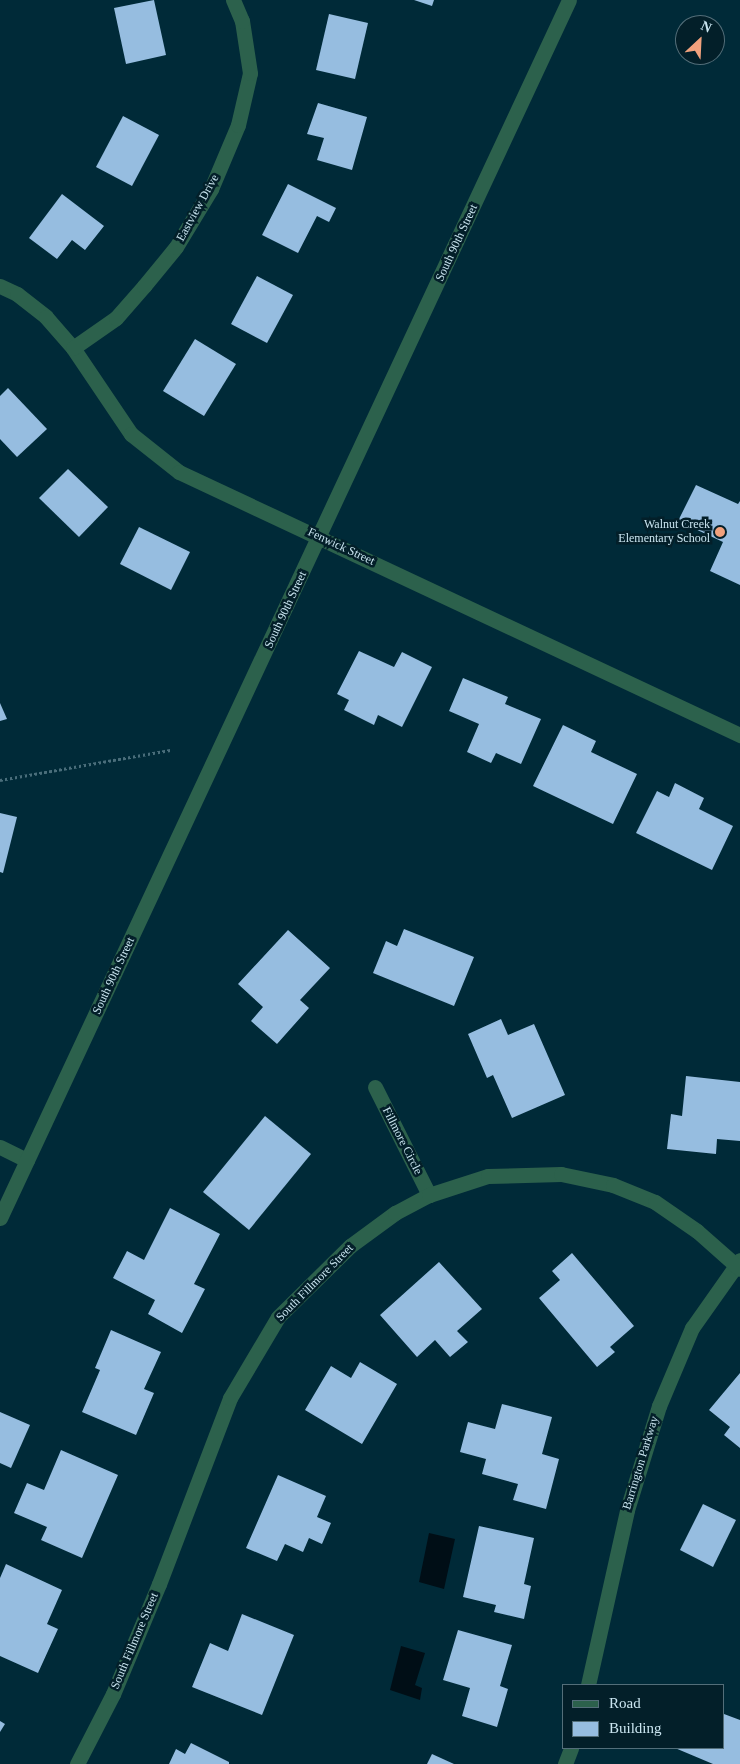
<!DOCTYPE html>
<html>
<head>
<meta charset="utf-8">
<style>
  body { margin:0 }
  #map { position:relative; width:740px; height:1764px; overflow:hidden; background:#002a38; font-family:"Times New Roman",serif }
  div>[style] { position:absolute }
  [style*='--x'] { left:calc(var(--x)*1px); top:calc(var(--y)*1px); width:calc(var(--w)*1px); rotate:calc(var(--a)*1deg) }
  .water>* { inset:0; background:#000e16 }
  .building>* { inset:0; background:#96bde0 }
  .path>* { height:3px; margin-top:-1.5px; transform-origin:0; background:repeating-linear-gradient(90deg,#496d7a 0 2.5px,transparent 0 5px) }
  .minor>* { height:15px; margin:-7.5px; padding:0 7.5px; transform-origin:7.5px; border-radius:7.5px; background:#2c614c }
  .dots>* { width:14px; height:14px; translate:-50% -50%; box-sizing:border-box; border:2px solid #031f29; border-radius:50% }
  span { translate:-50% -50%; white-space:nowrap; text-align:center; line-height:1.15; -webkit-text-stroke:5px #031f29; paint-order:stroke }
  .street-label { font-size:12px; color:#cae5f0 }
  .poi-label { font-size:12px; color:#cae5f0 }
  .right { translate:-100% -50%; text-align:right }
  .legend { position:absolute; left:562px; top:1684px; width:162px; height:65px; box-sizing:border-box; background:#031f29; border:1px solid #536e79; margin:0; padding:6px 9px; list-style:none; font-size:15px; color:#cae5f0 }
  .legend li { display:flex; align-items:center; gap:10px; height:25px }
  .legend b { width:25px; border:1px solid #536e79 }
  .north { position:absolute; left:675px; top:15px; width:50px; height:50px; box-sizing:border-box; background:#031f29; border:1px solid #536e79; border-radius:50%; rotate:25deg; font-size:14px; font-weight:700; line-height:20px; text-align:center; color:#cae5f0 }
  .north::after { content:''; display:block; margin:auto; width:18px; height:22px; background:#f1a17d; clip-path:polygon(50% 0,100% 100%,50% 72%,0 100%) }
</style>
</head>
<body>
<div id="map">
  <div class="water">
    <i style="clip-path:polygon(429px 1533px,455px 1539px,444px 1589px,419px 1582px)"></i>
    <i style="clip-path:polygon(401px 1646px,425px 1653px,415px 1685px,422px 1688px,420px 1700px,390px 1690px)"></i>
  </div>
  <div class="building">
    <i style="clip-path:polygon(154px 0,166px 55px,126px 64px,114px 8px)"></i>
    <i style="clip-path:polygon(414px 0,434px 0,432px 6px)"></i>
    <i style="clip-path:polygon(329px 14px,368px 23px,355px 79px,316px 70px)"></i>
    <i style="clip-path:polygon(318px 103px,367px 117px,352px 170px,317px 160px,324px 138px,307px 134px)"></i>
    <i style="clip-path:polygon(123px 116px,159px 135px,132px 186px,96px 167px)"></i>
    <i style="clip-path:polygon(288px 184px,336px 208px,329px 222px,317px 216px,298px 253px,262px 235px)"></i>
    <i style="clip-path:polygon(62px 194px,104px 226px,85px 250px,72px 240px,57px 259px,29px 238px)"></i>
    <i style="clip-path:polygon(257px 276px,293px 295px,267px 343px,231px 324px)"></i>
    <i style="clip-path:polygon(195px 339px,236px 364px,204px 416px,163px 391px)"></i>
    <i style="clip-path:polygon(8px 388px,47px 429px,17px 457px,0 439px,0 396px)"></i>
    <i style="clip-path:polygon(68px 469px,108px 507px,79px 537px,39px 498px)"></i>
    <i style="clip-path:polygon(696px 485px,738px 504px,740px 501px,740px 585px,710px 571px,723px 542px,678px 521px)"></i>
    <i style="clip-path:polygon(139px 527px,190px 552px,171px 590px,120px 564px)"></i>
    <i style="clip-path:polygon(359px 651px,394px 667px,402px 652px,432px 667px,402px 727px,378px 715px,374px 725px,344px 710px,349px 700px,337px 694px)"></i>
    <i style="clip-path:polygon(463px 678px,508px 697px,505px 704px,541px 719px,521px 764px,496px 753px,491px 763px,467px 752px,479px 724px,449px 711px)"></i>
    <i style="clip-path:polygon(0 703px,7px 719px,0 721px)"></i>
    <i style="clip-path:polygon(563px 725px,596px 741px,591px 752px,637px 774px,613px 824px,533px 786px)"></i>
    <i style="clip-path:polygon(675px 783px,704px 798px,699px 809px,733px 826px,712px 870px,636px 833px,657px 791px,669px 797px)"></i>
    <i style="clip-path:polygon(0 813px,17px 817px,3px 873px,0 872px)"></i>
    <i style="clip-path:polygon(404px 929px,474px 957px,454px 1006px,373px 973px,386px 941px,397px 946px)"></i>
    <i style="clip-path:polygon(288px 930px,330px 968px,300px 1000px,309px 1008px,277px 1044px,251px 1021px,263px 1007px,238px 984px)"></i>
    <i style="clip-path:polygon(501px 1019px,508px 1035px,534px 1024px,565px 1095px,512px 1118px,493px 1075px,487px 1078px,468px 1034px)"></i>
    <i style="clip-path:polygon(686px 1076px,740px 1082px,740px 1141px,717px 1139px,716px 1154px,667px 1149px,671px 1114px,682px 1116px)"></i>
    <i style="clip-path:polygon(265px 1116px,311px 1154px,249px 1230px,203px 1192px)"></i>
    <i style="clip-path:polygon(170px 1208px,220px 1234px,194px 1284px,205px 1289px,182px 1333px,148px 1314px,155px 1300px,113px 1278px,127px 1251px,144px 1260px)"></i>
    <i style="clip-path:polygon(572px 1253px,634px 1326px,610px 1347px,615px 1352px,597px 1367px,539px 1298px,560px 1280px,552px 1271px)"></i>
    <i style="clip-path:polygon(439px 1262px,482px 1309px,457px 1331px,468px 1342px,450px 1357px,435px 1340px,417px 1357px,380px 1315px)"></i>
    <i style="clip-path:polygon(111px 1330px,161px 1352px,144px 1389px,154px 1393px,136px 1435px,82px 1412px,100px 1370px,95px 1368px)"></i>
    <i style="clip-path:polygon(360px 1362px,397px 1384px,362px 1444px,305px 1410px,331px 1366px,351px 1378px)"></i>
    <i style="clip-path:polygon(740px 1373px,740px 1448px,724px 1435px,730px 1427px,709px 1410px)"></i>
    <i style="clip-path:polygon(502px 1404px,552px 1417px,542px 1454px,559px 1459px,546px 1509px,513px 1500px,518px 1484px,482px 1474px,486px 1459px,460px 1452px,468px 1422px,495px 1429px)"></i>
    <i style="clip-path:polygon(0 1412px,30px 1425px,11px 1468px,0 1463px)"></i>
    <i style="clip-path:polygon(61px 1450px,118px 1475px,82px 1558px,41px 1540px,47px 1527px,14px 1513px,27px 1483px,44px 1490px)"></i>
    <i style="clip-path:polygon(278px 1475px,326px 1496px,317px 1517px,331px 1523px,322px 1544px,309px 1538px,303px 1552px,285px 1544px,277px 1561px,246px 1548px)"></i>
    <i style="clip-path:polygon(703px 1504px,736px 1520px,713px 1567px,680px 1550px)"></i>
    <i style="clip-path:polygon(479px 1526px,534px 1538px,524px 1584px,531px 1586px,524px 1619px,494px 1612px,496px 1605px,463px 1597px)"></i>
    <i style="clip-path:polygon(6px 1564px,62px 1590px,47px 1624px,58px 1629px,38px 1673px,0 1656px,0 1578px)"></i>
    <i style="clip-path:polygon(242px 1614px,294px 1635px,262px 1715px,192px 1687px,210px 1643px,228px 1651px)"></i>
    <i style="clip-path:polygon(458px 1630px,512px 1645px,500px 1686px,508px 1689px,497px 1727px,462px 1716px,470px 1688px,443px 1680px)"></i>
    <i style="clip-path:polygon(724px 1714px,740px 1720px,740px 1764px,713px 1764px,675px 1748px,724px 1748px)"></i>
    <i style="clip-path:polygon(0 1721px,5px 1724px,0 1732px)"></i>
    <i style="clip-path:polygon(191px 1743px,229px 1762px,229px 1764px,169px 1764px,176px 1749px,185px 1754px)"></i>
    <i style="clip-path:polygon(432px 1754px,454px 1764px,427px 1764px)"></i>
  </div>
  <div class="path">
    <i style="--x:0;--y:780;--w:173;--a:-10"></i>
  </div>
  <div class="minor">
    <i style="--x:0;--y:286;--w:19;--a:25"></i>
    <i style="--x:17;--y:294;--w:37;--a:38"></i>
    <i style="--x:46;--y:317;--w:41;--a:48.9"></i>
    <i style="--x:73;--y:348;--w:104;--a:56"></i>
    <i style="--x:131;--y:434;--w:61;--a:38.4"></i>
    <i style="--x:179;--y:472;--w:620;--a:25.12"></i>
    <i style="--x:73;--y:348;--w:52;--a:-34.9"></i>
    <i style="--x:116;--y:318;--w:43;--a:-48.8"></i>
    <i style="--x:144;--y:286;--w:50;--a:-50.6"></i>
    <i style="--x:176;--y:247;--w:68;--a:-58.9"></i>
    <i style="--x:211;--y:189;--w:69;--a:-67.1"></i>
    <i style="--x:238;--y:125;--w:53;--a:-77"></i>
    <i style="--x:250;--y:73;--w:53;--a:-98.7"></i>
    <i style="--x:242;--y:21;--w:23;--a:-113"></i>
    <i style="--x:375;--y:1087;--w:121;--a:63.4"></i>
    <i style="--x:0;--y:1147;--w:30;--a:26"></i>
    <i style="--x:0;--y:1218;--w:1344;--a:-64.96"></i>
    <i style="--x:588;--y:1685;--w:179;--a:-77.4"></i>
    <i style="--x:627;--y:1510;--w:109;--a:-72.9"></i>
    <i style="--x:659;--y:1406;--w:85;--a:-67.1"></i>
    <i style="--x:692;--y:1328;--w:83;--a:-54.8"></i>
    <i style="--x:77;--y:1764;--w:79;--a:-62.8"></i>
    <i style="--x:113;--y:1694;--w:119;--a:-67.3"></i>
    <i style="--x:159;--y:1584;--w:199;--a:-69.1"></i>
    <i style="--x:230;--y:1398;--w:94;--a:-59.3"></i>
    <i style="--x:278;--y:1317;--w:101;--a:-44.6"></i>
    <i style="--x:350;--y:1246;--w:56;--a:-36.3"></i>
    <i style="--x:395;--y:1213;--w:38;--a:-28"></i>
    <i style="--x:429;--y:1195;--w:62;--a:-17.9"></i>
    <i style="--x:488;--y:1176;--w:73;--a:-1.6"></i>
    <i style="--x:561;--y:1174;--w:53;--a:11.9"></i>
    <i style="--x:613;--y:1185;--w:45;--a:22"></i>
    <i style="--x:655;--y:1202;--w:51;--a:34.6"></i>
    <i style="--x:697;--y:1231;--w:57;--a:41.5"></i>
    <i style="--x:565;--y:1764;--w:17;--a:-69"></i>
  </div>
  <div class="dots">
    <i style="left:720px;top:532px;background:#f1a17d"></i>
  </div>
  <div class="street-label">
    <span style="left:198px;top:208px;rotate:-61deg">Eastview Drive</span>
    <span style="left:457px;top:243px;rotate:-65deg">South 90th Street</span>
    <span style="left:341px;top:547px;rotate:25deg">Fenwick Street</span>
    <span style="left:286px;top:610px;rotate:-65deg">South 90th Street</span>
    <span style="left:114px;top:976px;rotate:-65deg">South 90th Street</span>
    <span style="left:402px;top:1141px;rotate:63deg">Fillmore Circle</span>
    <span style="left:315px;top:1283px;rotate:-45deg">South Fillmore Street</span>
    <span style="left:641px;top:1463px;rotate:-73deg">Barrington Parkway</span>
    <span style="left:135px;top:1641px;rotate:-67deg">South Fillmore Street</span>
  </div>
  <div class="poi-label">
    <span class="right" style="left:710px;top:532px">Walnut Creek<br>Elementary School</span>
  </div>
  <ul class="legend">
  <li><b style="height:6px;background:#2c614c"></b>Road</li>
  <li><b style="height:14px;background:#96bde0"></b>Building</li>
  </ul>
  <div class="north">N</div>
</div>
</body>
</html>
